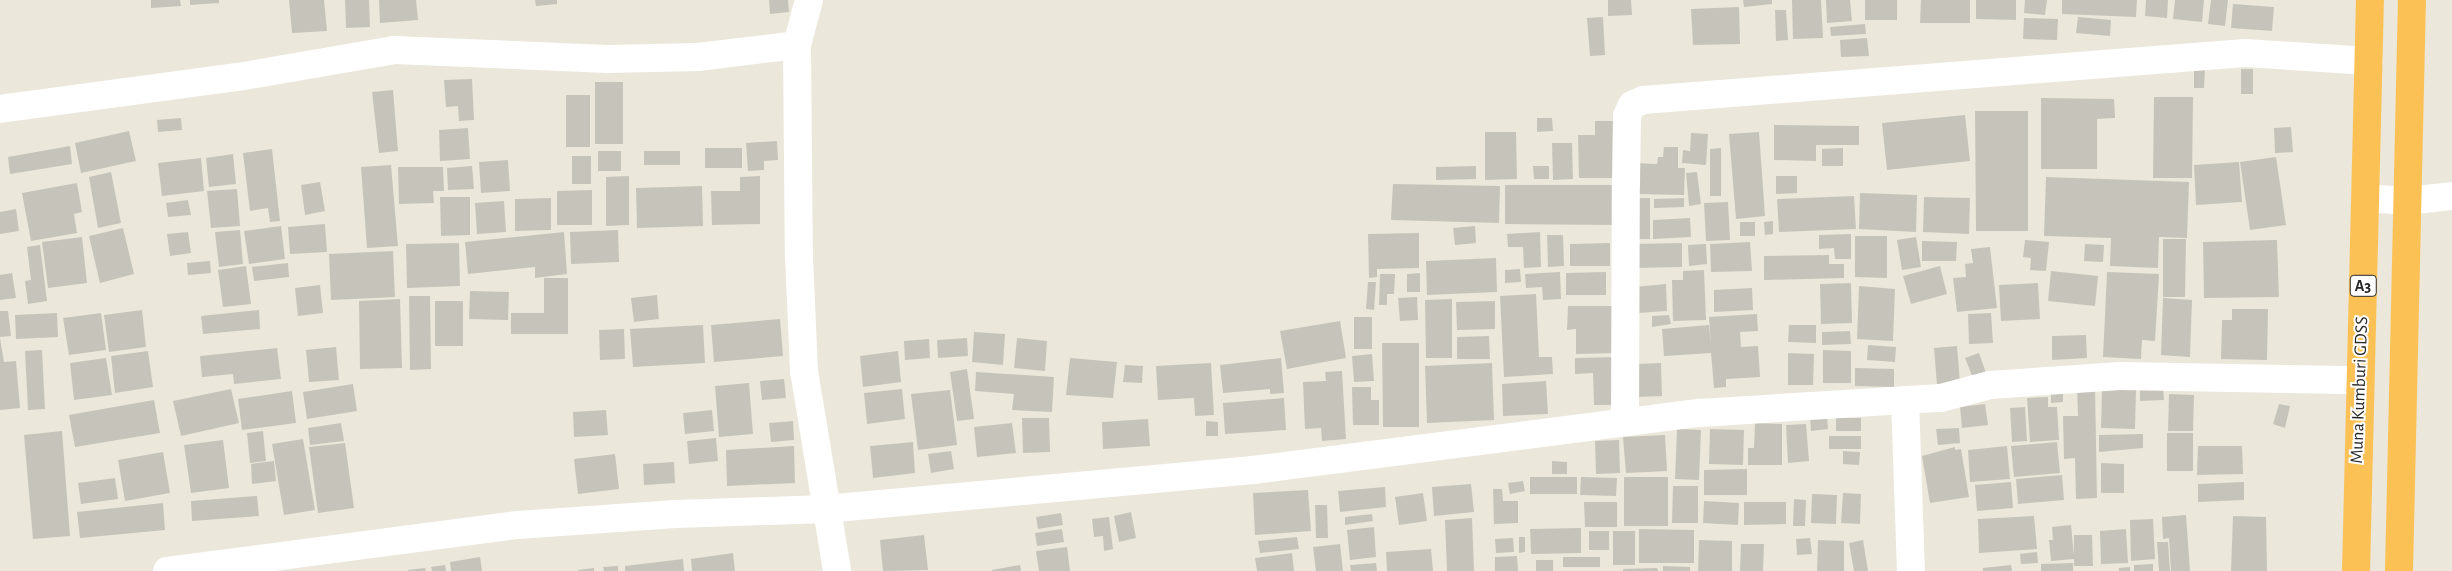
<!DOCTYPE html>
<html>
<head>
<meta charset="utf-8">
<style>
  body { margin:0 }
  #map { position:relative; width:2452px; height:571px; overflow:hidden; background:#ebe7da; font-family:"Alegreya Sans",sans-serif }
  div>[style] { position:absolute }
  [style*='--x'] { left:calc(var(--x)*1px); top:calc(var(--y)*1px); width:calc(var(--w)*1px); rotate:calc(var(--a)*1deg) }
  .building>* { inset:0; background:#c6c4ba }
  .street>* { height:28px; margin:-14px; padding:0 14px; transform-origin:14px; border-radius:14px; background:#fff }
  .highway>* { height:28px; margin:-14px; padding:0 14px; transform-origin:14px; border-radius:14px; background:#fcc154 }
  span { translate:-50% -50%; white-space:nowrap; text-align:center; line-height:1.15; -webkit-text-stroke:4px #fff; paint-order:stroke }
  .shield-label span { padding:1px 4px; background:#fff; border:1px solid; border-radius:4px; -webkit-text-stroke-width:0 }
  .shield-label { font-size:16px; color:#282828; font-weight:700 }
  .street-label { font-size:18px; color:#282828 }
</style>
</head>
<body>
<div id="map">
  <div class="building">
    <i style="clip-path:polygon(151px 0,180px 0,181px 6px,151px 8px)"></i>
    <i style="clip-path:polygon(190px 0,219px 0,219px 3px,190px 5px)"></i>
    <i style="clip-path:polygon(289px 0,324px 0,327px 31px,292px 33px)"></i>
    <i style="clip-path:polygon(345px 0,369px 0,370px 27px,346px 28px)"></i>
    <i style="clip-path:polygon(379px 0,416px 0,418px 20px,380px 23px)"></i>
    <i style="clip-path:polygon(535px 0,557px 0,557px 4px,536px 6px)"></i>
    <i style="clip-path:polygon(769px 0,788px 0,789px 12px,770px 14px)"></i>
    <i style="clip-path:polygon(1608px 0,1631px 0,1632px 15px,1608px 16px)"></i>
    <i style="clip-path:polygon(1743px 0,1772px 0,1772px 4px,1744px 7px)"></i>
    <i style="clip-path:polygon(1792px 0,1821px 0,1823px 38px,1793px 39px)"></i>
    <i style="clip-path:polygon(1826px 0,1850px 0,1852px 21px,1827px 23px)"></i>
    <i style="clip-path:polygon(1865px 0,1897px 0,1897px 20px,1865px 20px)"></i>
    <i style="clip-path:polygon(1921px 0,1970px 0,1970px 23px,1920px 23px)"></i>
    <i style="clip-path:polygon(1976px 0,2016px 0,2016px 20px,1976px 19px)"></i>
    <i style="clip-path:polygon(2025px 0,2047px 0,2045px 15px,2024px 13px)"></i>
    <i style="clip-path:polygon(2062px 0,2137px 0,2136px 17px,2062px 14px)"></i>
    <i style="clip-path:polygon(2146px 0,2168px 0,2167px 18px,2145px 16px)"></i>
    <i style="clip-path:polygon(2175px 0,2204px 0,2202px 22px,2173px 19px)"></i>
    <i style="clip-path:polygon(2211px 0,2228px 0,2225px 26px,2208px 24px)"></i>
    <i style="clip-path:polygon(2233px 4px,2274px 7px,2272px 31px,2231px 28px)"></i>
    <i style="clip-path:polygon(1739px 7px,1740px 44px,1693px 45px,1691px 9px)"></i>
    <i style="clip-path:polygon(1775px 10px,1786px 10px,1788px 40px,1776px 41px)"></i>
    <i style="clip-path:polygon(1603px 17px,1605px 55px,1590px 56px,1587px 18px)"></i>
    <i style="clip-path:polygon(2078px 17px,2111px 20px,2110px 36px,2076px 33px)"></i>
    <i style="clip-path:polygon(2024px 18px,2058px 19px,2057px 40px,2023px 39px)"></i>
    <i style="clip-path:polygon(1865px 24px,1866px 34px,1831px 36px,1830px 27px)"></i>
    <i style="clip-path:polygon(1867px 38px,1869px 56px,1841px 57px,1840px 40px)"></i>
    <i style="clip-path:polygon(2241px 69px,2253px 69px,2253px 94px,2241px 94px)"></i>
    <i style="clip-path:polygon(2194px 70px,2205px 70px,2204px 88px,2194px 88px)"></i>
    <i style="clip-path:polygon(472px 79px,474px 120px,459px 121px,458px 106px,446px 107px,444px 80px)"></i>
    <i style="clip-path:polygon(595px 82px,623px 82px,623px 144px,595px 144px)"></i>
    <i style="clip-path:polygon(393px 90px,398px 151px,379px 153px,372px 92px)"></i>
    <i style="clip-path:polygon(566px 95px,590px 95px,590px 147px,566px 147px)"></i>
    <i style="clip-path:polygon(2154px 97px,2193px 97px,2192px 178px,2153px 178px)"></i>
    <i style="clip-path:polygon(2041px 98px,2114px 99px,2115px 118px,2097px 119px,2097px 169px,2041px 169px)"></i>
    <i style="clip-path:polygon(1975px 111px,2028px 111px,2028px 231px,1976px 231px)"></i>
    <i style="clip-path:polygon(1965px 115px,1970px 161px,1887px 170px,1882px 123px)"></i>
    <i style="clip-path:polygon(181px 118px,182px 130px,158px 132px,157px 120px)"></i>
    <i style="clip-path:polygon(1537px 118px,1552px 118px,1553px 131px,1537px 132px)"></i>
    <i style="clip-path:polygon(1595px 121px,1613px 121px,1614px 178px,1579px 178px,1578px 135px,1595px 135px)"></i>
    <i style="clip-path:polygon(1774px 125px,1859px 126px,1859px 145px,1816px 145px,1816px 161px,1774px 160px)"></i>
    <i style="clip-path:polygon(2291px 127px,2293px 152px,2275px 153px,2274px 128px)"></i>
    <i style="clip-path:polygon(468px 128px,470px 159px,440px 161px,439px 130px)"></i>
    <i style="clip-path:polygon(129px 131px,136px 161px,81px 173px,75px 143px)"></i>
    <i style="clip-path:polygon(1485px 132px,1516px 132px,1517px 179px,1485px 180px)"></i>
    <i style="clip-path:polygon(1759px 132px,1765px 216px,1736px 219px,1729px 134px)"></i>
    <i style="clip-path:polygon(1691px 133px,1708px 134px,1706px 165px,1682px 163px,1683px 150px,1690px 151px)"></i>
    <i style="clip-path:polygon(777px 141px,778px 160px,764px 161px,764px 170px,748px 171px,746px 143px)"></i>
    <i style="clip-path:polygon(1552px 143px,1572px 143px,1573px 179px,1553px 180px)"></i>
    <i style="clip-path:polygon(70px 146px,72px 164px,10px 174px,8px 157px)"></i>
    <i style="clip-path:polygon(1664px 147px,1678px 147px,1678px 168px,1685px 168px,1684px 195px,1635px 194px,1636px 163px,1657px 164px,1658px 157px,1663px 157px)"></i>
    <i style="clip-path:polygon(705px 148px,742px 148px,742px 168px,705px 168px)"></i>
    <i style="clip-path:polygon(1721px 148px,1721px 196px,1710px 196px,1710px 149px)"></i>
    <i style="clip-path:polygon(1843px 148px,1843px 166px,1822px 166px,1822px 149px)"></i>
    <i style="clip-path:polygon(272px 149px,280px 221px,270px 222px,268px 208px,250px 211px,243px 153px)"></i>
    <i style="clip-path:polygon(598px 151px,621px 151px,621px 171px,598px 171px)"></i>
    <i style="clip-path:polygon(644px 151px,680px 151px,680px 165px,644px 165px)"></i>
    <i style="clip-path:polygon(233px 154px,236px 184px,209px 187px,206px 158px)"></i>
    <i style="clip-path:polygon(572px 156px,591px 156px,591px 184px,572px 184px)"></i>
    <i style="clip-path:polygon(2276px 157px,2286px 225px,2250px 230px,2240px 162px)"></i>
    <i style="clip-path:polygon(201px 158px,204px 191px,162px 196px,158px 163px)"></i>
    <i style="clip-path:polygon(508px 160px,510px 191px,481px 193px,479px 162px)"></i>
    <i style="clip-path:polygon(2239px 162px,2242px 202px,2196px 205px,2194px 165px)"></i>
    <i style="clip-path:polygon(391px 165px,398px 246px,367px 248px,361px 167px)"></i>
    <i style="clip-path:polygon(472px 166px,474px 189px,448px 190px,447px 168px)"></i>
    <i style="clip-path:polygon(1476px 166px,1476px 179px,1436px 180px,1436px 167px)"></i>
    <i style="clip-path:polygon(1533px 166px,1549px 166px,1549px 179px,1534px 179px)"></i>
    <i style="clip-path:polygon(398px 167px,443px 167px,444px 191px,433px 191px,434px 203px,399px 204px)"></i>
    <i style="clip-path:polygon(111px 172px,121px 223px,98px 228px,89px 177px)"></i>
    <i style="clip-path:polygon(1697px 172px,1701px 204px,1689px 206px,1686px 173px)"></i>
    <i style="clip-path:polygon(629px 176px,629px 225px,606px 226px,606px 177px)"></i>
    <i style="clip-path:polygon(760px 176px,760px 224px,712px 225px,711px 191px,740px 191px,740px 177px)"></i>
    <i style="clip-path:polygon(1776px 176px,1797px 176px,1797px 193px,1776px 194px)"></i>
    <i style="clip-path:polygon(2046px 177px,2189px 182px,2187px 238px,2159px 237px,2158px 268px,2110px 266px,2111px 238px,2044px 236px)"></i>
    <i style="clip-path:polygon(320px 182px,325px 211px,305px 215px,301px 185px)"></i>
    <i style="clip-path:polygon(77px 183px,82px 212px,74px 214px,77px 233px,31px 241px,22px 193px)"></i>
    <i style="clip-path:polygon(1393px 184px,1500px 186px,1499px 223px,1391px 220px)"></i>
    <i style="clip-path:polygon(1505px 185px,1618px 185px,1618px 225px,1505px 224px)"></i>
    <i style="clip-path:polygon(702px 186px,703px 226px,637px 228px,636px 188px)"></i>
    <i style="clip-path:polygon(237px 189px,240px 226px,211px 228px,207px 191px)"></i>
    <i style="clip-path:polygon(592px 190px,592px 225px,557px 225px,557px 191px)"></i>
    <i style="clip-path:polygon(1860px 193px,1917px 195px,1916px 232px,1859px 229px)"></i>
    <i style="clip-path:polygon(1854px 196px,1856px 229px,1779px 232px,1777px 199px)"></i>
    <i style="clip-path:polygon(440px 197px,470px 197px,470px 235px,441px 236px)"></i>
    <i style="clip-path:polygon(1924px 197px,1970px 198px,1969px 234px,1923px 232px)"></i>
    <i style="clip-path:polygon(551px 198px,551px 230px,515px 231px,515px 199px)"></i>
    <i style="clip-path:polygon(1634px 198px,1650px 198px,1650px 239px,1634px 239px)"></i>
    <i style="clip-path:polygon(1684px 198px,1684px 207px,1654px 208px,1654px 199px)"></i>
    <i style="clip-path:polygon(188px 200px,191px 215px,168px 217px,166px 203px)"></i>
    <i style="clip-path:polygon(504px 201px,506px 232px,477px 234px,475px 203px)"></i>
    <i style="clip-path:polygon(1728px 202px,1730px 240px,1706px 241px,1704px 203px)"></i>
    <i style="clip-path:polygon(16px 209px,19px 231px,0 234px,0 212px)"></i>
    <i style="clip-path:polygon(1690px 218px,1691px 237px,1653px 239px,1653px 220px)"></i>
    <i style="clip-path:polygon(1773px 221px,1773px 234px,1765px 235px,1764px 222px)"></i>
    <i style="clip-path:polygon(1740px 222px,1755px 222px,1755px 236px,1740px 236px)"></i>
    <i style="clip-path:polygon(325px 224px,327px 252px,290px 254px,288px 227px)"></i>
    <i style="clip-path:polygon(281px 226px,285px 259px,249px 264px,244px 231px)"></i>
    <i style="clip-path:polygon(1475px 226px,1476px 243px,1455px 245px,1453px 228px)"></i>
    <i style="clip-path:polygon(123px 228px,134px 274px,100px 283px,89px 236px)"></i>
    <i style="clip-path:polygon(240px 230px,243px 264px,219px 267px,215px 232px)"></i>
    <i style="clip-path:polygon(618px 230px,619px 262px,571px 264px,570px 232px)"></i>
    <i style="clip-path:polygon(188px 232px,191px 253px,170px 256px,167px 234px)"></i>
    <i style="clip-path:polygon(564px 232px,567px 274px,535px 278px,535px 267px,468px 274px,465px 242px)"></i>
    <i style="clip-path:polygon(1540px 232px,1541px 267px,1524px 268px,1523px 247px,1508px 247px,1507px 234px)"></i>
    <i style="clip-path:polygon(1419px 233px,1419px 268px,1377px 269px,1377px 277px,1369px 278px,1368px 234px)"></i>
    <i style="clip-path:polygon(1851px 234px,1851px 259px,1835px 259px,1834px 248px,1819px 249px,1819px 235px)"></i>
    <i style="clip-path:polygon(1547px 235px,1563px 235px,1564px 266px,1548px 267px)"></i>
    <i style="clip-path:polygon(1855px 236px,1887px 236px,1887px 278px,1855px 277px)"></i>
    <i style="clip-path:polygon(82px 237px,87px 283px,48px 288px,42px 242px)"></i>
    <i style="clip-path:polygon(1916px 237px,1921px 267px,1902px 270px,1897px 240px)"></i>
    <i style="clip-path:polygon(2163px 239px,2186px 239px,2185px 297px,2163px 297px)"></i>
    <i style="clip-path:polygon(2025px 240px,2049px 242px,2046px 271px,2030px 270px,2031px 258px,2023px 257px)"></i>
    <i style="clip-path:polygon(2277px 240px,2279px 297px,2204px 298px,2203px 242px)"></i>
    <i style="clip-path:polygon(1922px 241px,1957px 242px,1956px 261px,1922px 261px)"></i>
    <i style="clip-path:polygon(1750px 242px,1752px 271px,1711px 272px,1710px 244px)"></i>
    <i style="clip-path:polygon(459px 243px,460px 286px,407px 288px,406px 244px)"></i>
    <i style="clip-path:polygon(1610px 243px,1610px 266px,1570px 266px,1570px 244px)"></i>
    <i style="clip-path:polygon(1682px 243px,1682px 267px,1633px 268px,1633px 244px)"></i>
    <i style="clip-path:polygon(1706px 244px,1707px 264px,1689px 266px,1688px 245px)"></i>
    <i style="clip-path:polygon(2085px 244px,2104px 245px,2103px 262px,2084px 261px)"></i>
    <i style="clip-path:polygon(40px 245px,47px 301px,28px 304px,25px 281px,31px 280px,27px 247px)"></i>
    <i style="clip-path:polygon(1990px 247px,1997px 308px,1957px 312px,1953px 278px,1966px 277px,1965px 264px,1973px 263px,1971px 249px)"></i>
    <i style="clip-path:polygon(393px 251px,395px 297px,331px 300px,329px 254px)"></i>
    <i style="clip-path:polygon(1829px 255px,1829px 264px,1844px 264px,1844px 278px,1764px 280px,1764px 256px)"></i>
    <i style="clip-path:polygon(1496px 258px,1497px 292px,1427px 295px,1426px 261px)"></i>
    <i style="clip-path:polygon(210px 261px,211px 273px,188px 275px,187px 263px)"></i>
    <i style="clip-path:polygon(288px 263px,289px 277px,254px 281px,252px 267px)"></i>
    <i style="clip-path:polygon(246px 266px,251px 304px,223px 307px,218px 270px)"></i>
    <i style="clip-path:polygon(1940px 266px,1947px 294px,1911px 304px,1903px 276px)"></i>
    <i style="clip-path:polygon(1520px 269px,1521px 282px,1505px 283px,1505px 270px)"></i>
    <i style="clip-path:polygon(1704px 270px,1706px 320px,1673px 321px,1672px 280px,1683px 280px,1683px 271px)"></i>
    <i style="clip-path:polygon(2051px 271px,2098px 276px,2095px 306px,2048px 301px)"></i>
    <i style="clip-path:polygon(1560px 272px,1561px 299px,1543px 300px,1542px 287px,1526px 288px,1525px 274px)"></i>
    <i style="clip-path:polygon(1606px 272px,1606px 295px,1566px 295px,1566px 273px)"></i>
    <i style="clip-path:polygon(2107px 272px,2159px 274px,2155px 341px,2142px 340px,2141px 359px,2103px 357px)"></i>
    <i style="clip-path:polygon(12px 273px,16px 298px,0 300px,0 275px)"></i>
    <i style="clip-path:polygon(1420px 273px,1420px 292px,1407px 292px,1407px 274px)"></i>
    <i style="clip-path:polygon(1380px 274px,1395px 274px,1394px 294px,1387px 294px,1387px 305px,1379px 305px)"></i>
    <i style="clip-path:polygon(544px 278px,568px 278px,568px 334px,511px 334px,511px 313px,544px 313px)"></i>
    <i style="clip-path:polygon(1368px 282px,1376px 282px,1374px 310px,1366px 309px)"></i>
    <i style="clip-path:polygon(1851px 283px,1852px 323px,1821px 324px,1820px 284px)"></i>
    <i style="clip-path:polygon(2038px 283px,2040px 319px,2001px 321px,1999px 285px)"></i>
    <i style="clip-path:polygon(1666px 284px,1667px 311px,1637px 313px,1635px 287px)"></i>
    <i style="clip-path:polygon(320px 285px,323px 313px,298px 316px,295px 288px)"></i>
    <i style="clip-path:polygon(1859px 286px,1895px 289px,1893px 341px,1857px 339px)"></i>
    <i style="clip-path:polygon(1752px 288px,1753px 310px,1714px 312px,1714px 290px)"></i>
    <i style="clip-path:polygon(470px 291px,509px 292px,508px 320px,469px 319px)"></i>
    <i style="clip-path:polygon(1536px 294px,1539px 357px,1552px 357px,1553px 374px,1504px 377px,1500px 296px)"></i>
    <i style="clip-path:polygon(657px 295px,659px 319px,634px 322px,631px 298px)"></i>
    <i style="clip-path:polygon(409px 296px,430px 296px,431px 369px,410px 370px)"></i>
    <i style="clip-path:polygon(1417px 297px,1418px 320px,1400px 321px,1398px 298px)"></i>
    <i style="clip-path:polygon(2163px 298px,2192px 300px,2190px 357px,2161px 355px)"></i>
    <i style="clip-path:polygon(400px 299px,402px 368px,360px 369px,359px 301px)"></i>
    <i style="clip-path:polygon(1452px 299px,1452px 358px,1426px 358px,1425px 300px)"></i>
    <i style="clip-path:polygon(435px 301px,463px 301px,463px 346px,435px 346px)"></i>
    <i style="clip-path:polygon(1495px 301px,1495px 329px,1457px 330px,1456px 302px)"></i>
    <i style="clip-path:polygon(1568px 306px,1618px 306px,1618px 353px,1576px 354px,1576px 329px,1567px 330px)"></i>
    <i style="clip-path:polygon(2232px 309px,2268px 309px,2267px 360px,2221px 359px,2222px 320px,2232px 320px)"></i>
    <i style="clip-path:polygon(142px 310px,146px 347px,109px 352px,104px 315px)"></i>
    <i style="clip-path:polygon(259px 310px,260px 329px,203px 334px,201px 316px)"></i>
    <i style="clip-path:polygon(0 311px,8px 311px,11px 336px,0 337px)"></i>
    <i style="clip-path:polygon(57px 313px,58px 337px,16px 339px,15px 315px)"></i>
    <i style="clip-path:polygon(101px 313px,106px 350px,69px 355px,63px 318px)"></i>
    <i style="clip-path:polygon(1991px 313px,1993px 343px,1969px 344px,1968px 314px)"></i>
    <i style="clip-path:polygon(1757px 314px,1758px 331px,1740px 332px,1741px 347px,1758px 346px,1760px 377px,1726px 379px,1726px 387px,1714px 388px,1711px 353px,1664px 356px,1662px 329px,1709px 325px,1711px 346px,1709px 317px)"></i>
    <i style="clip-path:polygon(1669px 315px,1671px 324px,1652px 327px,1652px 316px)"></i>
    <i style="clip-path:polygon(1354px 317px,1372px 317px,1372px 349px,1354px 349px)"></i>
    <i style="clip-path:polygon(780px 319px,783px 356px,714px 362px,711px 325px)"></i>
    <i style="clip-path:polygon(1340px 321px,1346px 358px,1287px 369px,1280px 331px)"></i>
    <i style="clip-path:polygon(703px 325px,705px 363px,633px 367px,630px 329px)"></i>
    <i style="clip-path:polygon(1789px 325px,1816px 325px,1816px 343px,1788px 342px)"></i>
    <i style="clip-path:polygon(624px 329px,625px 359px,600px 360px,599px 330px)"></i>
    <i style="clip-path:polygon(1850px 331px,1851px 344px,1822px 345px,1822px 332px)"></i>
    <i style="clip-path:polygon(974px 332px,1005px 334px,1003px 365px,972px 362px)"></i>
    <i style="clip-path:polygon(2086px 335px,2087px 358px,2052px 360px,2052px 336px)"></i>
    <i style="clip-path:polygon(1489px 336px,1490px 359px,1457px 359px,1457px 337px)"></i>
    <i style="clip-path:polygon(0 338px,4px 362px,16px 361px,20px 408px,0 410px)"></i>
    <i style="clip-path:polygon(967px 338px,968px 356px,938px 358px,937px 340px)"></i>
    <i style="clip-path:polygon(1017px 338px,1047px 341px,1045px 371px,1014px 368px)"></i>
    <i style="clip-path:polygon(929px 339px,930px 358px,905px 360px,904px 341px)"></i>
    <i style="clip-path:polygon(1382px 343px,1419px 343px,1419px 427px,1383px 427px)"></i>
    <i style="clip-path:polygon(1868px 345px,1896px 347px,1895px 362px,1867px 360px)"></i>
    <i style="clip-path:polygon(1957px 346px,1960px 383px,1937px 385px,1934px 348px)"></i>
    <i style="clip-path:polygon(336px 347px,339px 380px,309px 382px,306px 350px)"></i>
    <i style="clip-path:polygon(277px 348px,281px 379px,234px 384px,233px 374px,202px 377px,200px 356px)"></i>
    <i style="clip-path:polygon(42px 350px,45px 409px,28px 410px,25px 351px)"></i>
    <i style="clip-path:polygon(1823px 350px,1851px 351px,1851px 383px,1823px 383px)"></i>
    <i style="clip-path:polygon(148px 351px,153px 387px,115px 393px,111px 356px)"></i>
    <i style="clip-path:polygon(898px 351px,901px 382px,863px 387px,860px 356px)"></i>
    <i style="clip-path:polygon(1788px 353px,1814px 354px,1813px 385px,1788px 385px)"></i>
    <i style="clip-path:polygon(1979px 353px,1986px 373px,1973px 378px,1965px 358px)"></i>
    <i style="clip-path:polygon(1372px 354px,1374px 381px,1354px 382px,1352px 356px)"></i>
    <i style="clip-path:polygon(1617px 357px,1618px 405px,1594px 405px,1593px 373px,1575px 374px,1575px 358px)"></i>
    <i style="clip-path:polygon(106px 358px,112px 395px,74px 400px,70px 363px)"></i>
    <i style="clip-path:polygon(1070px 358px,1117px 362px,1113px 398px,1066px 395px)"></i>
    <i style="clip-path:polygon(1281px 358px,1284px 393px,1270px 394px,1270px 389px,1223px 393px,1220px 365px)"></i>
    <i style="clip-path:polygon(1211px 363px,1214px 415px,1195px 416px,1194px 398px,1158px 400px,1156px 366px)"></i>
    <i style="clip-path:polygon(1492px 363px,1494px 420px,1427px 423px,1425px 366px)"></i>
    <i style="clip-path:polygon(1661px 363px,1662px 396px,1636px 397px,1636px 364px)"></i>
    <i style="clip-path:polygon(1125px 365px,1143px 366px,1142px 383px,1123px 382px)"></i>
    <i style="clip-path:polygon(1855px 368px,1894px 369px,1894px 387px,1855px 386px)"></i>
    <i style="clip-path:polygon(967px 369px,974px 419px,957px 421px,950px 372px)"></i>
    <i style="clip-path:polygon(1342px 371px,1346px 439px,1322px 441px,1321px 428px,1305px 429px,1303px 382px,1326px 381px,1325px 372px)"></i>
    <i style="clip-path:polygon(976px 372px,1054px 377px,1052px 412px,1012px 410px,1014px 394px,975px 391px)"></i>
    <i style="clip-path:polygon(784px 379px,786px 398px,762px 400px,760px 381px)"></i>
    <i style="clip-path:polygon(1546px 381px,1548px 414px,1503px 416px,1502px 384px)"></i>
    <i style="clip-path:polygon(749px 383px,753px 434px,719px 437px,715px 386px)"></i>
    <i style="clip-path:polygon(353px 384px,357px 411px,307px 419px,303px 392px)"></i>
    <i style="clip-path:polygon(1352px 387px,1371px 387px,1371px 400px,1379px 400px,1379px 425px,1353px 425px)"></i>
    <i style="clip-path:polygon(2077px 387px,2095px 387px,2097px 498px,2076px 499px,2075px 458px,2064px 459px,2063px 416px,2078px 416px)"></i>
    <i style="clip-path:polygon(2163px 387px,2164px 400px,2140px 401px,2140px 388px)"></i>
    <i style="clip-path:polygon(231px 389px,239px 423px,181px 436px,173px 401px)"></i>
    <i style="clip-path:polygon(902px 389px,905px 419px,867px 424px,864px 393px)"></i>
    <i style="clip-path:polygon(2102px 389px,2136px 390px,2135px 429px,2101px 428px)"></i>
    <i style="clip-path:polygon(950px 390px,957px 445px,918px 450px,911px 394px)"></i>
    <i style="clip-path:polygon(292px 391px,296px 423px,242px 430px,238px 399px)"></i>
    <i style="clip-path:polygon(2051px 394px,2063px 394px,2063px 402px,2051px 403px)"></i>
    <i style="clip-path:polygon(2169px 394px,2194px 395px,2193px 431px,2168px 431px)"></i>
    <i style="clip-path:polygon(2048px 397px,2048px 407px,2057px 407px,2059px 440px,2030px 442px,2027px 398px)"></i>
    <i style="clip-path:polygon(1284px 398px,1286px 430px,1225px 434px,1223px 403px)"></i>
    <i style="clip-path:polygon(154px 400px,160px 433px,75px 447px,69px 415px)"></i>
    <i style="clip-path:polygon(1985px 404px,1988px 425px,1962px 428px,1960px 407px)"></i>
    <i style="clip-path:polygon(2279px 404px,2290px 406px,2285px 428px,2273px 424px)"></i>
    <i style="clip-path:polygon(2025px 407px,2027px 441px,2012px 442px,2010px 408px)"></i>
    <i style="clip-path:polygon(606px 410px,608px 435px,574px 437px,573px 412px)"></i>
    <i style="clip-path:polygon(712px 410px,714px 431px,685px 434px,683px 413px)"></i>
    <i style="clip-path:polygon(1827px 415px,1828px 429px,1811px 431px,1810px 416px)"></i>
    <i style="clip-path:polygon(1022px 418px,1049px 418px,1050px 452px,1023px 453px)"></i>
    <i style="clip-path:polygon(1836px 418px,1861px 418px,1861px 431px,1836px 431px)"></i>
    <i style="clip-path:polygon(1148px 419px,1150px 446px,1103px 449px,1102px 422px)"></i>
    <i style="clip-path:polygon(793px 421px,794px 440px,771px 442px,769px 423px)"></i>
    <i style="clip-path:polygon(1206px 421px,1218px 422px,1218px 436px,1206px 436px)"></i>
    <i style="clip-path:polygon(341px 423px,344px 441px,310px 445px,308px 428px)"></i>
    <i style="clip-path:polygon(1012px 423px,1016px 453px,977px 457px,974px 427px)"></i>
    <i style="clip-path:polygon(1755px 423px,1782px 424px,1782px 465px,1748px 465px,1748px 448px,1754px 448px)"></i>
    <i style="clip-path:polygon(1806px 424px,1809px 461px,1788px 463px,1786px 425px)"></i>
    <i style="clip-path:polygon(1959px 428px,1960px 443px,1938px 445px,1936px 429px)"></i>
    <i style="clip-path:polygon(1677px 429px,1701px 430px,1699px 480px,1675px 479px)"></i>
    <i style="clip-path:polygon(1710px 429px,1744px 430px,1743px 465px,1709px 464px)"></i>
    <i style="clip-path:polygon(62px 431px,70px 536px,33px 539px,24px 435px)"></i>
    <i style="clip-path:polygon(263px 431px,266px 461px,250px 463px,247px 433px)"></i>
    <i style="clip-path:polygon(2167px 433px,2193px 433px,2193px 471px,2167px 471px)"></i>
    <i style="clip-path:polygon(2143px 434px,2143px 448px,2099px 452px,2099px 435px)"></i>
    <i style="clip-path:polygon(1665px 435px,1667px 471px,1626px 473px,1623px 437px)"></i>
    <i style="clip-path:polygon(1829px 436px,1861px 436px,1861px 449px,1829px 449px)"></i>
    <i style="clip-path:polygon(716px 438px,718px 461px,689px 464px,687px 441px)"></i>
    <i style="clip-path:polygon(303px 439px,315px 510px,284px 515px,272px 444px)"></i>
    <i style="clip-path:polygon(223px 440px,229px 488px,191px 493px,184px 445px)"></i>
    <i style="clip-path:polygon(1619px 440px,1620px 473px,1596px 474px,1595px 441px)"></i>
    <i style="clip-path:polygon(913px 442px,915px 473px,873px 478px,870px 446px)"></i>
    <i style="clip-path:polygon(2057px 442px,2060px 473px,2014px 477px,2011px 446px)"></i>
    <i style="clip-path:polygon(345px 443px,354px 508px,318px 513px,309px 447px)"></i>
    <i style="clip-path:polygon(794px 446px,795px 483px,727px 486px,726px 450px)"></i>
    <i style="clip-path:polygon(2007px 446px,2010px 479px,1970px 482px,1968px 450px)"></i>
    <i style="clip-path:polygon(2198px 446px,2242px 446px,2243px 474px,2197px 475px)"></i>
    <i style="clip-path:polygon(1955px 447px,1955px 450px,1961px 449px,1969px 497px,1930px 503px,1922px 456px)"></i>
    <i style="clip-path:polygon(951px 451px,954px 469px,931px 473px,928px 454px)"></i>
    <i style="clip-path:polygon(1843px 451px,1860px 452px,1859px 465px,1843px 464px)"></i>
    <i style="clip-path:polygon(163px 452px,170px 493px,125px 501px,118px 460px)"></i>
    <i style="clip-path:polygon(615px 454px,619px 489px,578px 494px,574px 459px)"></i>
    <i style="clip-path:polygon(274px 461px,276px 481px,252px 484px,251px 464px)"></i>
    <i style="clip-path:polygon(1552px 461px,1567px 462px,1567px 474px,1552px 474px)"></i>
    <i style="clip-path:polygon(674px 462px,675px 483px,644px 485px,643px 464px)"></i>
    <i style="clip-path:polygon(2101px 463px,2124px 464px,2124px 493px,2101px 493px)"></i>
    <i style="clip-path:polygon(1747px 469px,1747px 495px,1704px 495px,1704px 470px)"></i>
    <i style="clip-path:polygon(2062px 475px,2064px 500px,2018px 504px,2016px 479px)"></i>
    <i style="clip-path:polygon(1530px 477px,1577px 477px,1577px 494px,1530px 494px)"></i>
    <i style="clip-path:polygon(1581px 477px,1617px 478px,1616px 496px,1580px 495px)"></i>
    <i style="clip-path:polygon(1624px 477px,1668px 477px,1668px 526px,1624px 526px)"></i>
    <i style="clip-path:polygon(115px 478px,118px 499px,81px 504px,78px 483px)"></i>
    <i style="clip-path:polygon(1523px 481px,1525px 491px,1510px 494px,1508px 483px)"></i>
    <i style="clip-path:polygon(2011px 482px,2013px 508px,1977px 511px,1975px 485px)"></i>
    <i style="clip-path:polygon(2244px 482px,2244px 500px,2198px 502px,2198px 484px)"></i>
    <i style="clip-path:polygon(1471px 484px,1474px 512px,1434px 516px,1432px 487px)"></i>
    <i style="clip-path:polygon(1673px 486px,1698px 486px,1698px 523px,1672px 523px)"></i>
    <i style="clip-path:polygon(1385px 487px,1386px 507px,1340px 512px,1338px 491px)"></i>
    <i style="clip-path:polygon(1493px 489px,1502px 489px,1503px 501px,1518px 501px,1518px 523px,1494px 524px)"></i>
    <i style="clip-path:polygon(1308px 490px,1311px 531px,1255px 535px,1253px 493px)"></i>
    <i style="clip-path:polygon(1423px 493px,1427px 521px,1399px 525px,1395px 497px)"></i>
    <i style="clip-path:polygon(1843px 493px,1861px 494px,1860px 524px,1841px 523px)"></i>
    <i style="clip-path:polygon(1812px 494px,1837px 495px,1836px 524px,1811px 523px)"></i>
    <i style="clip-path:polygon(257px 496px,259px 516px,192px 521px,191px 501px)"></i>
    <i style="clip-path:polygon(1794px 499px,1806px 500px,1805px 526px,1793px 526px)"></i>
    <i style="clip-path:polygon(1704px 501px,1739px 503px,1738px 525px,1703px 523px)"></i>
    <i style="clip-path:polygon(1584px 502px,1617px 502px,1617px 527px,1585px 527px)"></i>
    <i style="clip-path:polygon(1744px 502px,1786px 502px,1786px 524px,1744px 525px)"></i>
    <i style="clip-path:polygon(163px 503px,165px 530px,80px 538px,77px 512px)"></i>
    <i style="clip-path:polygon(1315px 505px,1327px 505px,1328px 538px,1316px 538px)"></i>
    <i style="clip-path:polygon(1131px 512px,1136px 538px,1119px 542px,1114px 516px)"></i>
    <i style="clip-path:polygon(1061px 513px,1063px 525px,1038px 529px,1036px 517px)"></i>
    <i style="clip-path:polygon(1372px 514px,1373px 521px,1345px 525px,1345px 517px)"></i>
    <i style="clip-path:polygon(2186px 515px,2190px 571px,2171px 571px,2169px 538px,2163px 539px,2162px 517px)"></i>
    <i style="clip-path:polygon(2034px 516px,2037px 549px,1979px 553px,1978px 519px)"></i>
    <i style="clip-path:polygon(2233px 516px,2266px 517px,2267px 571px,2231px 571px)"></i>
    <i style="clip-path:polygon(1109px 517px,1113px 549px,1104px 551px,1103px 536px,1094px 537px,1092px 519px)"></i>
    <i style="clip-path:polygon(1472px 518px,1474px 571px,1447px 571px,1445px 520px)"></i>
    <i style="clip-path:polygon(2153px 519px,2155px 559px,2131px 561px,2130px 520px)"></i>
    <i style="clip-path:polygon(2071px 525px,2074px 555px,2074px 535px,2092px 535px,2093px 566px,2074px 566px,2074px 559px,2051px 561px,2049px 540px,2053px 540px,2052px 527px)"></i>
    <i style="clip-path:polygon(1374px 527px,1376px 557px,1350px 560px,1347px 530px)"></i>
    <i style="clip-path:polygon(1581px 528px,1581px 553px,1531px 554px,1530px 529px)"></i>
    <i style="clip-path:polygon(1062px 529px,1064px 542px,1037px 546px,1035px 533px)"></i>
    <i style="clip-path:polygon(1639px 529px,1694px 530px,1694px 563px,1639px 563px)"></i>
    <i style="clip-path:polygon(2126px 529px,2128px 563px,2101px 564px,2100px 531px)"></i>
    <i style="clip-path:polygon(1589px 531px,1609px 531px,1609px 550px,1589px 550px)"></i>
    <i style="clip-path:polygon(1613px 531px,1635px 531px,1635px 565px,1613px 565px)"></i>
    <i style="clip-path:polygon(924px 535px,928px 570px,883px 571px,880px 540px)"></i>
    <i style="clip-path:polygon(1297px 537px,1299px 549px,1260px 553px,1258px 541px)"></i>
    <i style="clip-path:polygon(1519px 537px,1525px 537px,1525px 552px,1519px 553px)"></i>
    <i style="clip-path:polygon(1513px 538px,1514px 552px,1496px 553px,1495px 539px)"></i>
    <i style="clip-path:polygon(1810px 538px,1812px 554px,1797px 555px,1796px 539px)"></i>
    <i style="clip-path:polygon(1699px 540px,1732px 541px,1732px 571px,1698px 571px)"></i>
    <i style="clip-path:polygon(1818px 540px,1844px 541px,1844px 571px,1817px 571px)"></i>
    <i style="clip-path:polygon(1863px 540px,1868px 571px,1854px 571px,1849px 543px)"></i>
    <i style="clip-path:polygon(2157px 542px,2168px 542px,2170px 571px,2159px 571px)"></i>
    <i style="clip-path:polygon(1340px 544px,1343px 571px,1316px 571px,1313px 547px)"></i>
    <i style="clip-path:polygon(1741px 544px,1764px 544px,1763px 571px,1740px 571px)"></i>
    <i style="clip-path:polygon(1067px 547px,1070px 571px,1039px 571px,1036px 551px)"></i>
    <i style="clip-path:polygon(1431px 549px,1433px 571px,1387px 571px,1386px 552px)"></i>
    <i style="clip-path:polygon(2037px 552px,2038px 563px,2021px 564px,2020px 554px)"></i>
    <i style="clip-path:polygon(733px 553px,735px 571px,692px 571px,691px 559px)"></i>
    <i style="clip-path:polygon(1292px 553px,1294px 571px,1257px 571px,1255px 558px)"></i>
    <i style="clip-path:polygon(1517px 556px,1518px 571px,1495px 571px,1495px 557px)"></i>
    <i style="clip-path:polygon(480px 557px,482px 571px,451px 571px,450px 562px)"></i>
    <i style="clip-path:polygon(1563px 557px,1600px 557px,1600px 567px,1563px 567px)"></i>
    <i style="clip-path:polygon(683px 559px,684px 571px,625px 571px,625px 566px)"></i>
    <i style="clip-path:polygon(1536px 560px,1553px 560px,1553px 571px,1536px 571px)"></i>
    <i style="clip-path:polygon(1376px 563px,1377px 571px,1351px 571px,1350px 565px)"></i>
    <i style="clip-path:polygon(2073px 563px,2073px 571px,2041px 571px,2041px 564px)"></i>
    <i style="clip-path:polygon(2153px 564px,2153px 571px,2134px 571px,2134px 565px)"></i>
    <i style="clip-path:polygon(445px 565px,446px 571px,432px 571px,431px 567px)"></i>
    <i style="clip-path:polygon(1020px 565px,1021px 571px,992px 571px,992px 570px)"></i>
    <i style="clip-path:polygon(2011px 565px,2012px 571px,1983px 571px,1983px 568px)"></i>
    <i style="clip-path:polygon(618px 566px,618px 571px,604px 571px,603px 567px)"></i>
    <i style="clip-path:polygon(1663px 566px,1690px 567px,1690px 571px,1663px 571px)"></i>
    <i style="clip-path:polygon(2130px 567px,2130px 571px,2119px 571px,2119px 568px)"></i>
    <i style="clip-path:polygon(425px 568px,426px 571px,408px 571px,408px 570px)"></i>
    <i style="clip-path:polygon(594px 568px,594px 571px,578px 571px,578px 570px)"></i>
    <i style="clip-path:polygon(1657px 568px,1658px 571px,1623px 571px,1623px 569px)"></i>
  </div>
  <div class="street">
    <i style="--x:809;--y:0;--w:47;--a:104.9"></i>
    <i style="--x:797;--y:45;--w:212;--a:89.5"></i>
    <i style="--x:799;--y:257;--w:114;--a:87.5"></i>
    <i style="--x:804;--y:371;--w:203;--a:80.6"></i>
    <i style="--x:0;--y:109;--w:240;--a:-7.7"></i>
    <i style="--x:238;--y:77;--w:158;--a:-9.8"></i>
    <i style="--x:394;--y:50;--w:213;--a:2.4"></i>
    <i style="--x:607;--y:59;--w:91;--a:-1.3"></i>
    <i style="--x:698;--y:57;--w:100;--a:-6.9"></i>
    <i style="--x:2366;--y:198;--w:41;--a:4.2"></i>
    <i style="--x:2407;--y:201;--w:45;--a:-6.3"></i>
    <i style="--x:1905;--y:400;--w:171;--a:88"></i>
    <i style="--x:1625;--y:422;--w:238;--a:-89.8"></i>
    <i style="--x:1626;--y:184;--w:68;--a:-89.2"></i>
    <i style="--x:1627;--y:116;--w:12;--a:-66"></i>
    <i style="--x:1632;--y:105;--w:12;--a:-24"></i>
    <i style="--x:1643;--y:100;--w:604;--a:-4.46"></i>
    <i style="--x:2245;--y:53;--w:124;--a:3.7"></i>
    <i style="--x:167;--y:571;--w:354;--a:-7.5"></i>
    <i style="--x:518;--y:525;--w:158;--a:-4"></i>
    <i style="--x:676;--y:514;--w:149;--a:-1.9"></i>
    <i style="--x:825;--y:509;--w:430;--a:-5.2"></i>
    <i style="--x:1253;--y:470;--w:451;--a:-7.3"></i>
    <i style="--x:1700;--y:413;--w:241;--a:-3.6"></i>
    <i style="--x:1941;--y:398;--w:51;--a:-14.9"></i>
    <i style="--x:1990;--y:385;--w:130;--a:-4"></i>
    <i style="--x:2120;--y:376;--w:240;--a:1"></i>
  </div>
  <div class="highway">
    <i style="--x:2356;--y:571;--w:571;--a:-88.6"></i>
    <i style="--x:2399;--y:571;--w:571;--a:-88.7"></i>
  </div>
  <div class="shield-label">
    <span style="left:2363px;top:286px">A3</span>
  </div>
  <div class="street-label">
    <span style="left:2360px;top:390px;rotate:-88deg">Muna Kumburi GDSS</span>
  </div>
</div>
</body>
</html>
